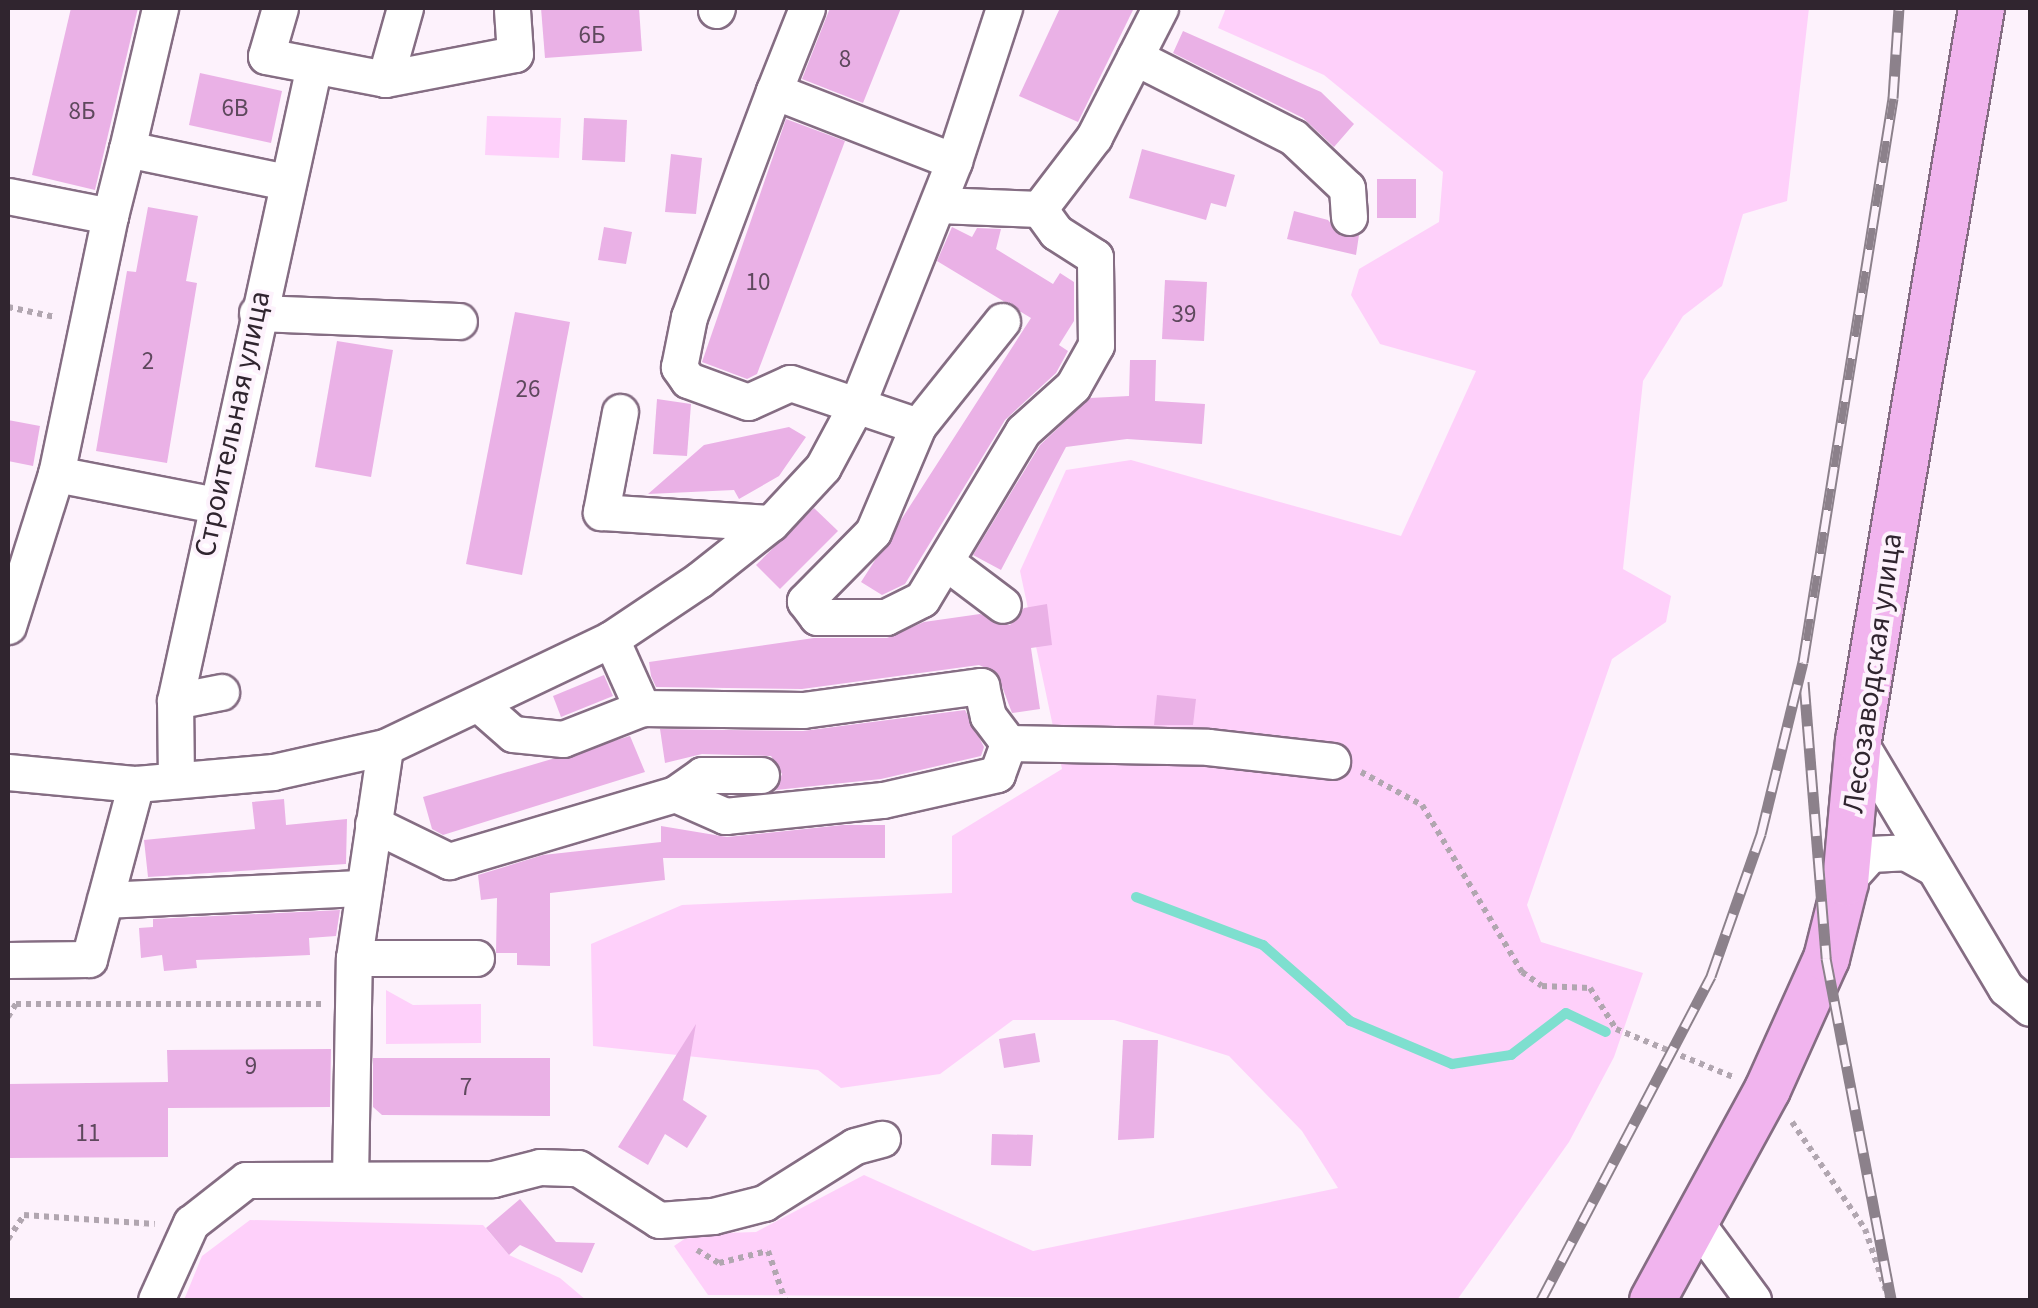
<!DOCTYPE html>
<html>
<head>
<meta charset="utf-8">
<style>
  body { margin:0 }
  #map { position:relative; width:2038px; height:1308px; overflow:hidden; background:#fdf2fc; font-family:"Source Sans 3",sans-serif }
  div>[style] { position:absolute }
  [style*='--x'] { left:calc(var(--x)*1px); top:calc(var(--y)*1px); width:calc(var(--w)*1px); rotate:calc(var(--a)*1deg) }
  .green>* { inset:0; background:#fed0fa }
  .stream>* { height:10px; margin:-5px; padding:0 5px; transform-origin:5px; border-radius:5px; background:#7edfcf }
  .building>* { inset:0; background:#eab1e6 }
  .path>* { height:6px; margin-top:-3px; transform-origin:0; background:repeating-linear-gradient(90deg,#b1a6b0 0 5px,transparent 0 10px) }
  .roads { filter:drop-shadow(2px 0 #856d83) drop-shadow(-2px 0 #856d83) drop-shadow(0 2px #856d83) drop-shadow(0 -2px #856d83) }
  .minor>* { height:35px; margin:-17.5px; padding:0 17.5px; transform-origin:17.5px; border-radius:17.5px; background:#fff }
  .major>* { height:45px; margin:-22.5px; padding:0 22.5px; transform-origin:22.5px; border-radius:22.5px; background:#f1b4ee }
  .rail>* { height:11px; margin-top:-5.5px; transform-origin:0; background:repeating-linear-gradient(90deg,#fdf2fc 0 22px,#8c818b 0 44px); box-sizing:border-box; border-block:2px solid #8c818b }
  span { translate:-50% -50%; white-space:nowrap; text-align:center; line-height:1.15; -webkit-text-stroke:8px #fdf2fc; paint-order:stroke }
  .number-label { font-size:25px; color:#5e485d }
  .number-label span { -webkit-text-stroke-width:0 }
  .street-label { font-size:30px; color:#30252f }
  .frame { position:absolute; inset:0; border:10px solid #30252f; pointer-events:none }
</style>
</head>
<body>
<div id="map">
  <div class="green">
    <i style="clip-path:polygon(1226px 8px,1809px 8px,1787px 201px,1743px 214px,1722px 286px,1683px 316px,1643px 381px,1623px 569px,1671px 596px,1666px 622px,1612px 659px,1527px 905px,1541px 942px,1643px 973px,1614px 1057px,1569px 1142px,1457px 1300px,708px 1295px,674px 1246px,692px 1234px,756px 1232px,864px 1175px,1033px 1251px,1338px 1188px,1302px 1131px,1229px 1056px,1114px 1020px,1013px 1020px,940px 1074px,841px 1088px,818px 1070px,593px 1046px,591px 944px,682px 905px,952px 893px,952px 836px,1062px 769px,1020px 571px,1066px 470px,1131px 460px,1401px 536px,1476px 371px,1380px 344px,1351px 295px,1359px 269px,1439px 222px,1443px 172px,1324px 75px,1218px 28px)"></i>
    <i style="clip-path:polygon(487px 116px,561px 118px,559px 158px,485px 155px)"></i>
    <i style="clip-path:polygon(386px 990px,413px 1005px,481px 1004px,481px 1043px,386px 1044px)"></i>
    <i style="clip-path:polygon(250px 1220px,483px 1225px,509px 1255px,560px 1278px,586px 1300px,184px 1300px,202px 1256px)"></i>
  </div>
  <div class="stream">
    <i style="--x:1136;--y:897;--w:136;--a:20.7"></i>
    <i style="--x:1263;--y:945;--w:116;--a:41.1"></i>
    <i style="--x:1350;--y:1021;--w:111;--a:22.9"></i>
    <i style="--x:1452;--y:1064;--w:60;--a:-8.7"></i>
    <i style="--x:1511;--y:1055;--w:69;--a:-37.4"></i>
    <i style="--x:1566;--y:1013;--w:44;--a:25.4"></i>
  </div>
  <div class="building">
    <i style="clip-path:polygon(71px 8px,138px 8px,95px 190px,32px 175px)"></i>
    <i style="clip-path:polygon(541px 8px,639px 8px,642px 51px,545px 58px)"></i>
    <i style="clip-path:polygon(830px 8px,901px 8px,863px 103px,802px 79px)"></i>
    <i style="clip-path:polygon(1060px 8px,1134px 8px,1078px 122px,1019px 96px)"></i>
    <i style="clip-path:polygon(1183px 31px,1321px 92px,1354px 124px,1334px 147px,1303px 118px,1173px 53px)"></i>
    <i style="clip-path:polygon(200px 73px,282px 91px,271px 143px,189px 125px)"></i>
    <i style="clip-path:polygon(584px 118px,627px 120px,625px 162px,582px 160px)"></i>
    <i style="clip-path:polygon(786px 119px,845px 141px,757px 374px,747px 379px,702px 362px)"></i>
    <i style="clip-path:polygon(1142px 149px,1235px 175px,1226px 207px,1211px 203px,1206px 220px,1129px 198px)"></i>
    <i style="clip-path:polygon(671px 154px,702px 158px,696px 214px,665px 212px)"></i>
    <i style="clip-path:polygon(1377px 179px,1416px 179px,1416px 218px,1377px 218px)"></i>
    <i style="clip-path:polygon(148px 207px,198px 216px,186px 281px,197px 283px,167px 463px,96px 451px,127px 271px,136px 272px)"></i>
    <i style="clip-path:polygon(1294px 211px,1328px 220px,1341px 236px,1359px 235px,1356px 255px,1287px 239px)"></i>
    <i style="clip-path:polygon(604px 227px,632px 232px,626px 264px,598px 260px)"></i>
    <i style="clip-path:polygon(952px 227px,972px 237px,977px 228px,1001px 229px,996px 249px,1053px 284px,1060px 273px,1074px 282px,1074px 321px,1059px 345px,1068px 351px,1056px 373px,1005px 420px,905px 584px,882px 595px,861px 582px,1031px 318px,937px 261px)"></i>
    <i style="clip-path:polygon(1165px 280px,1207px 282px,1204px 341px,1162px 339px)"></i>
    <i style="clip-path:polygon(515px 312px,570px 322px,522px 575px,466px 564px)"></i>
    <i style="clip-path:polygon(337px 341px,393px 350px,371px 477px,315px 467px)"></i>
    <i style="clip-path:polygon(1130px 360px,1156px 360px,1155px 401px,1205px 404px,1202px 444px,1127px 439px,1066px 447px,1001px 570px,973px 555px,1040px 445px,1090px 398px,1129px 396px)"></i>
    <i style="clip-path:polygon(657px 399px,691px 404px,687px 456px,653px 454px)"></i>
    <i style="clip-path:polygon(8px 420px,40px 426px,33px 466px,8px 461px)"></i>
    <i style="clip-path:polygon(789px 427px,806px 437px,779px 476px,739px 499px,734px 490px,648px 494px,704px 445px)"></i>
    <i style="clip-path:polygon(814px 508px,838px 531px,780px 589px,756px 565px)"></i>
    <i style="clip-path:polygon(1047px 604px,1052px 645px,1031px 648px,1040px 709px,1012px 713px,997px 673px,979px 665px,802px 689px,656px 687px,651px 676px,649px 662px,814px 638px,887px 638px,924px 622px,980px 614px,1010px 625px,1024px 608px)"></i>
    <i style="clip-path:polygon(604px 675px,613px 696px,561px 717px,553px 696px)"></i>
    <i style="clip-path:polygon(1157px 695px,1196px 699px,1193px 725px,1154px 725px)"></i>
    <i style="clip-path:polygon(965px 710px,984px 747px,981px 756px,881px 779px,776px 790px,782px 774px,771px 756px,702px 754px,665px 763px,660px 729px,803px 731px)"></i>
    <i style="clip-path:polygon(630px 736px,645px 772px,443px 835px,432px 829px,423px 797px)"></i>
    <i style="clip-path:polygon(284px 799px,286px 825px,347px 819px,346px 864px,148px 877px,144px 840px,255px 829px,252px 802px)"></i>
    <i style="clip-path:polygon(843px 825px,885px 825px,885px 858px,663px 858px,665px 880px,550px 893px,550px 966px,517px 965px,517px 953px,496px 953px,497px 898px,481px 900px,478px 875px,543px 855px,661px 842px,661px 826px,727px 837px)"></i>
    <i style="clip-path:polygon(340px 910px,336px 936px,309px 938px,310px 955px,196px 960px,197px 968px,164px 971px,162px 955px,141px 958px,139px 928px,153px 927px,153px 919px)"></i>
    <i style="clip-path:polygon(696px 1024px,683px 1100px,707px 1116px,687px 1148px,665px 1134px,648px 1165px,618px 1147px)"></i>
    <i style="clip-path:polygon(1035px 1033px,1040px 1062px,1004px 1068px,999px 1039px)"></i>
    <i style="clip-path:polygon(1123px 1040px,1158px 1040px,1154px 1138px,1118px 1140px)"></i>
    <i style="clip-path:polygon(331px 1049px,330px 1107px,168px 1108px,168px 1157px,8px 1158px,8px 1084px,168px 1082px,167px 1050px)"></i>
    <i style="clip-path:polygon(373px 1058px,550px 1058px,550px 1116px,382px 1115px,373px 1107px)"></i>
    <i style="clip-path:polygon(992px 1134px,1033px 1135px,1031px 1166px,991px 1165px)"></i>
    <i style="clip-path:polygon(520px 1199px,556px 1242px,595px 1243px,582px 1273px,520px 1245px,509px 1255px,486px 1228px)"></i>
  </div>
  <div class="path">
    <i style="--x:8;--y:307;--w:48;--a:12"></i>
    <i style="--x:1361;--y:772;--w:69;--a:28.4"></i>
    <i style="--x:1422;--y:805;--w:195;--a:59.1"></i>
    <i style="--x:1522;--y:972;--w:24;--a:35"></i>
    <i style="--x:1542;--y:986;--w:48;--a:2.4"></i>
    <i style="--x:1590;--y:988;--w:49;--a:57.6"></i>
    <i style="--x:1616;--y:1029;--w:126;--a:22.3"></i>
    <i style="--x:16;--y:1004;--w:306;--a:0"></i>
    <i style="--x:8;--y:1017;--w:17;--a:-59"></i>
    <i style="--x:1792;--y:1122;--w:130;--a:55.7"></i>
    <i style="--x:1865;--y:1229;--w:75;--a:71.3"></i>
    <i style="--x:8;--y:1239;--w:29;--a:-56"></i>
    <i style="--x:24;--y:1215;--w:131;--a:3.9"></i>
    <i style="--x:697;--y:1250;--w:26;--a:31"></i>
    <i style="--x:719;--y:1263;--w:50;--a:-13.8"></i>
    <i style="--x:768;--y:1251;--w:52;--a:70.9"></i>
  </div>
  <div class="roads">
    <div class="minor">
      <i style="--x:280;--y:8;--w:50;--a:106.3"></i>
      <i style="--x:266;--y:56;--w:121;--a:10.9"></i>
      <i style="--x:385;--y:79;--w:132;--a:-10.9"></i>
      <i style="--x:515;--y:54;--w:44;--a:-93.9"></i>
      <i style="--x:716;--y:10;--w:2;--a:-63"></i>
      <i style="--x:1135;--y:57;--w:177;--a:26.9"></i>
      <i style="--x:1293;--y:137;--w:74;--a:43.4"></i>
      <i style="--x:1347;--y:188;--w:29;--a:86"></i>
      <i style="--x:385;--y:79;--w:74;--a:-74.3"></i>
      <i style="--x:774;--y:91;--w:89;--a:-68.3"></i>
      <i style="--x:127;--y:149;--w:145;--a:-76.8"></i>
      <i style="--x:8;--y:196;--w:104;--a:11.1"></i>
      <i style="--x:110;--y:216;--w:69;--a:-75.8"></i>
      <i style="--x:127;--y:149;--w:162;--a:11.7"></i>
      <i style="--x:938;--y:205;--w:101;--a:2.3"></i>
      <i style="--x:1039;--y:209;--w:91;--a:-52.6"></i>
      <i style="--x:1094;--y:137;--w:145;--a:-62.9"></i>
      <i style="--x:110;--y:216;--w:264;--a:101.8"></i>
      <i style="--x:56;--y:474;--w:162;--a:11"></i>
      <i style="--x:257;--y:313;--w:202;--a:2.3"></i>
      <i style="--x:1002;--y:321;--w:134;--a:128.7"></i>
      <i style="--x:918;--y:426;--w:115;--a:113"></i>
      <i style="--x:873;--y:532;--w:97;--a:134.6"></i>
      <i style="--x:805;--y:601;--w:20;--a:53"></i>
      <i style="--x:817;--y:617;--w:69;--a:0"></i>
      <i style="--x:886;--y:617;--w:40;--a:-26.6"></i>
      <i style="--x:922;--y:599;--w:196;--a:-59"></i>
      <i style="--x:1023;--y:431;--w:67;--a:-42"></i>
      <i style="--x:1073;--y:386;--w:47;--a:-60.7"></i>
      <i style="--x:1096;--y:345;--w:88;--a:-90.7"></i>
      <i style="--x:1095;--y:257;--w:46;--a:-147.3"></i>
      <i style="--x:1056;--y:232;--w:29;--a:-126"></i>
      <i style="--x:620;--y:412;--w:102;--a:100.8"></i>
      <i style="--x:601;--y:512;--w:170;--a:3.7"></i>
      <i style="--x:918;--y:426;--w:135;--a:-161.4"></i>
      <i style="--x:790;--y:383;--w:46;--a:155.7"></i>
      <i style="--x:748;--y:402;--w:64;--a:-159.9"></i>
      <i style="--x:688;--y:380;--w:16;--a:-125"></i>
      <i style="--x:679;--y:367;--w:51;--a:-78.7"></i>
      <i style="--x:689;--y:317;--w:241;--a:-69.4"></i>
      <i style="--x:774;--y:91;--w:193;--a:21.3"></i>
      <i style="--x:946;--y:562;--w:71;--a:37"></i>
      <i style="--x:8;--y:626;--w:159;--a:-72.5"></i>
      <i style="--x:611;--y:639;--w:76;--a:65.8"></i>
      <i style="--x:175;--y:701;--w:47;--a:-11.1"></i>
      <i style="--x:480;--y:705;--w:44;--a:41.3"></i>
      <i style="--x:513;--y:734;--w:50;--a:5.7"></i>
      <i style="--x:563;--y:739;--w:85;--a:-21.4"></i>
      <i style="--x:642;--y:708;--w:161;--a:0.7"></i>
      <i style="--x:803;--y:710;--w:180;--a:-7.7"></i>
      <i style="--x:981;--y:686;--w:31;--a:77"></i>
      <i style="--x:988;--y:716;--w:34;--a:53"></i>
      <i style="--x:1858;--y:740;--w:289;--a:59.2"></i>
      <i style="--x:2006;--y:988;--w:31;--a:40"></i>
      <i style="--x:8;--y:772;--w:129;--a:5.4"></i>
      <i style="--x:136;--y:784;--w:138;--a:-5"></i>
      <i style="--x:273;--y:772;--w:115;--a:-12.6"></i>
      <i style="--x:385;--y:747;--w:250;--a:-25.5"></i>
      <i style="--x:611;--y:639;--w:106;--a:-33.8"></i>
      <i style="--x:699;--y:580;--w:92;--a:-38.4"></i>
      <i style="--x:771;--y:523;--w:76;--a:-47.1"></i>
      <i style="--x:823;--y:467;--w:76;--a:-61.8"></i>
      <i style="--x:859;--y:400;--w:257;--a:-68.3"></i>
      <i style="--x:954;--y:161;--w:161;--a:-71.9"></i>
      <i style="--x:176;--y:780;--w:79;--a:-90.7"></i>
      <i style="--x:175;--y:701;--w:646;--a:-77.66"></i>
      <i style="--x:675;--y:794;--w:55;--a:23.7"></i>
      <i style="--x:725;--y:816;--w:159;--a:-5.8"></i>
      <i style="--x:883;--y:800;--w:117;--a:-12.8"></i>
      <i style="--x:997;--y:774;--w:33;--a:-70"></i>
      <i style="--x:1008;--y:743;--w:200;--a:1.1"></i>
      <i style="--x:1208;--y:747;--w:125;--a:6.4"></i>
      <i style="--x:373;--y:824;--w:85;--a:26"></i>
      <i style="--x:449;--y:861;--w:236;--a:-16.5"></i>
      <i style="--x:675;--y:794;--w:33;--a:-35"></i>
      <i style="--x:702;--y:775;--w:59;--a:0"></i>
      <i style="--x:1845;--y:882;--w:38;--a:-48"></i>
      <i style="--x:1870;--y:854;--w:35;--a:-3"></i>
      <i style="--x:1905;--y:852;--w:31;--a:29"></i>
      <i style="--x:105;--y:900;--w:259;--a:-2.7"></i>
      <i style="--x:354;--y:958;--w:122;--a:0"></i>
      <i style="--x:8;--y:960;--w:81;--a:-0.7"></i>
      <i style="--x:89;--y:959;--w:181;--a:-75"></i>
      <i style="--x:350;--y:1179;--w:221;--a:-89"></i>
      <i style="--x:354;--y:958;--w:213;--a:-81.6"></i>
      <i style="--x:1698;--y:1225;--w:93;--a:53.7"></i>
      <i style="--x:156;--y:1300;--w:85;--a:-65.6"></i>
      <i style="--x:191;--y:1223;--w:70;--a:-38"></i>
      <i style="--x:246;--y:1180;--w:247;--a:-0.2"></i>
      <i style="--x:493;--y:1179;--w:49;--a:-14.3"></i>
      <i style="--x:540;--y:1167;--w:38;--a:2"></i>
      <i style="--x:578;--y:1168;--w:96;--a:32.7"></i>
      <i style="--x:659;--y:1220;--w:54;--a:-4.2"></i>
      <i style="--x:713;--y:1216;--w:53;--a:-14.3"></i>
      <i style="--x:764;--y:1203;--w:107;--a:-32.1"></i>
      <i style="--x:855;--y:1146;--w:28;--a:-15"></i>
    </div>
    <div class="major">
      <i style="--x:1652;--y:1300;--w:240;--a:-61.4"></i>
      <i style="--x:1767;--y:1089;--w:144;--a:-65.8"></i>
      <i style="--x:1826;--y:958;--w:78;--a:-76"></i>
      <i style="--x:1845;--y:882;--w:143;--a:-84.8"></i>
      <i style="--x:1858;--y:740;--w:742;--a:-80.46"></i>
    </div>
  </div>
  <div class="rail">
    <i style="--x:1804;--y:682;--w:277;--a:85.4"></i>
    <i style="--x:1826;--y:958;--w:348;--a:79.2"></i>
    <i style="--x:1541;--y:1300;--w:366;--a:-62.3"></i>
    <i style="--x:1711;--y:976;--w:151;--a:-70.6"></i>
    <i style="--x:1761;--y:834;--w:177;--a:-76.3"></i>
    <i style="--x:1803;--y:662;--w:571;--a:-80.93"></i>
    <i style="--x:1893;--y:98;--w:90;--a:-86.2"></i>
  </div>
  <div class="number-label">
    <span style="left:592px;top:35px">6Б</span>
    <span style="left:845px;top:59px">8</span>
    <span style="left:235px;top:108px">6В</span>
    <span style="left:82px;top:111px">8Б</span>
    <span style="left:758px;top:282px">10</span>
    <span style="left:1184px;top:314px">39</span>
    <span style="left:148px;top:361px">2</span>
    <span style="left:528px;top:389px">26</span>
    <span style="left:251px;top:1066px">9</span>
    <span style="left:466px;top:1087px">7</span>
    <span style="left:88px;top:1133px">11</span>
  </div>
  <div class="street-label">
    <span style="left:233px;top:424px;rotate:-78deg">Строительная улица</span>
    <span style="left:1873px;top:673px;rotate:-82deg">Лесозаводская улица</span>
  </div>
  <div class="frame"></div>
</div>
</body>
</html>
